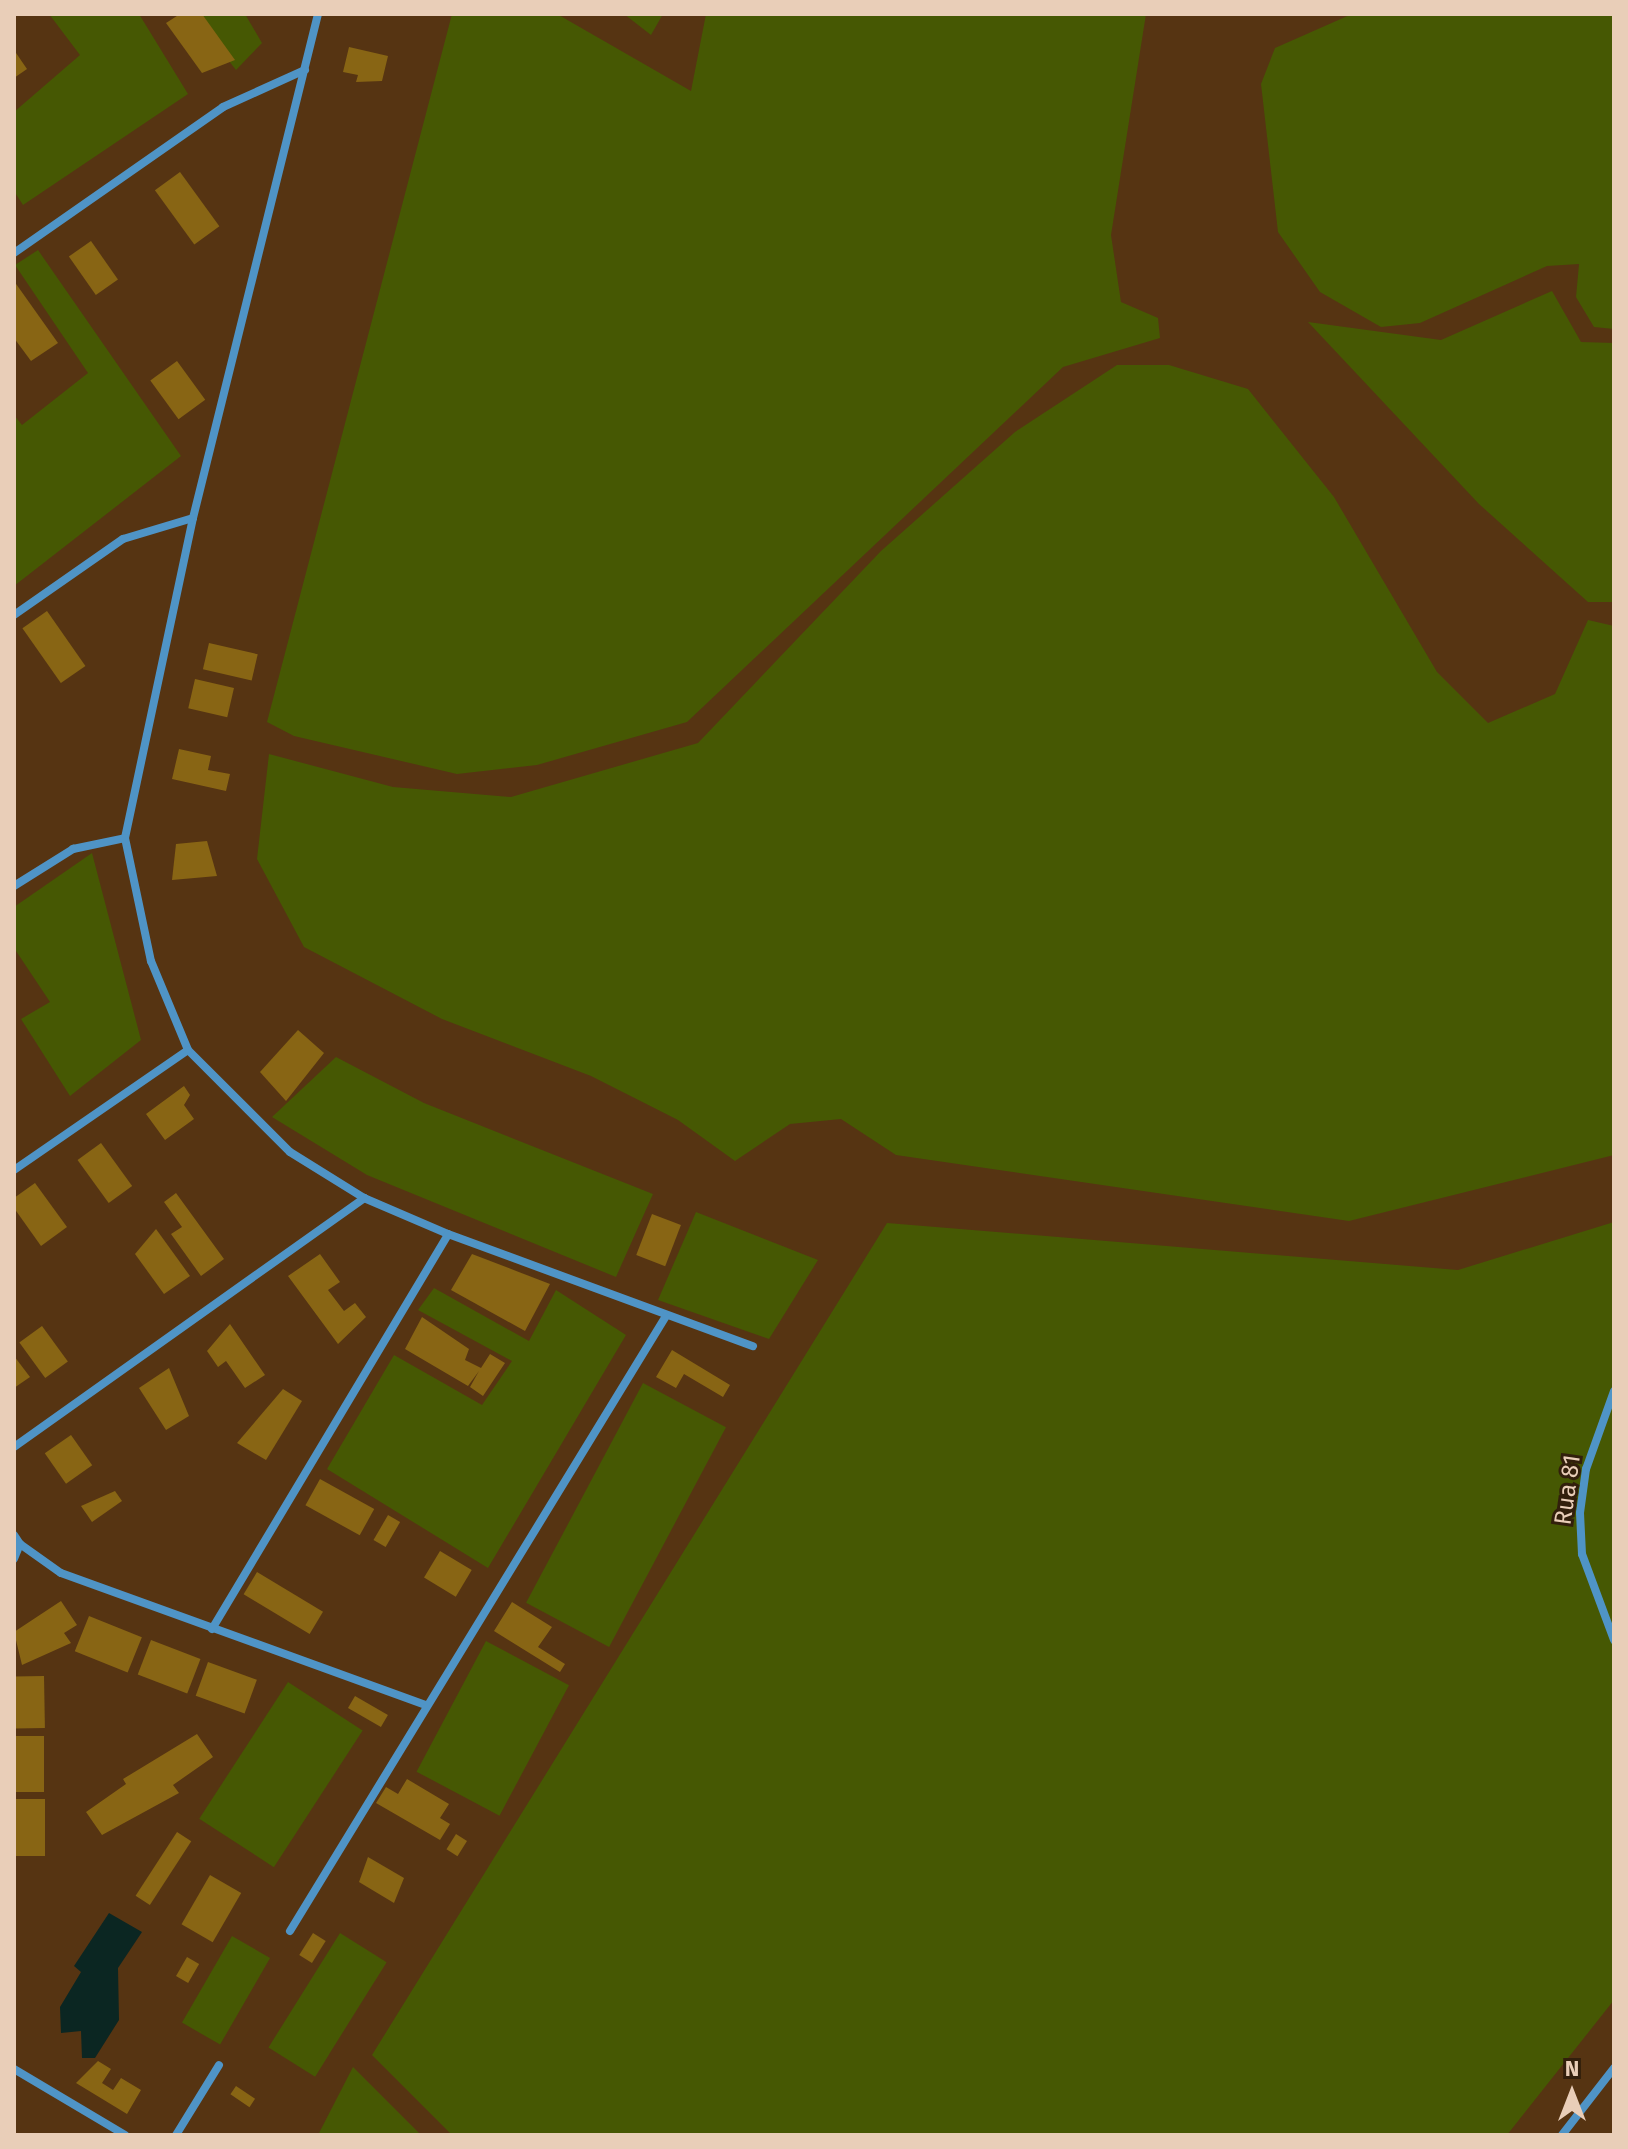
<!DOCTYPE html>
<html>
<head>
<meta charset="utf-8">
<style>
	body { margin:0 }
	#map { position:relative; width:1628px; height:2149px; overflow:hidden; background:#563412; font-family:"Fira Sans",sans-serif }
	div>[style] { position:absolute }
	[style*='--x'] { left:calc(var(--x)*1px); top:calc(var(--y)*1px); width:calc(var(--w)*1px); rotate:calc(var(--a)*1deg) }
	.green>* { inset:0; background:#465803; transform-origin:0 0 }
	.water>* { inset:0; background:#0b2622 }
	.building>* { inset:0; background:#886514; transform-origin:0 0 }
	.street>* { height:8px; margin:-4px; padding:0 4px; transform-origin:4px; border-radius:4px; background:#4f94c6 }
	span { translate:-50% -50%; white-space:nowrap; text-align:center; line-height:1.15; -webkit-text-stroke:6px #321f0c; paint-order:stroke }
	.street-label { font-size:24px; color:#e9ceb8 }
	.frame { position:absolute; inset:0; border:16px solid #e9ceb8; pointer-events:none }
	.north { position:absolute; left:1532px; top:2053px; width:80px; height:80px; -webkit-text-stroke:6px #321f0c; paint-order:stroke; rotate:0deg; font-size:22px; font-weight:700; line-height:32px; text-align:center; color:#e9ceb8 }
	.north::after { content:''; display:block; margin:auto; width:28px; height:36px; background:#e9ceb8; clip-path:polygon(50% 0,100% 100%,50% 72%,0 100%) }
</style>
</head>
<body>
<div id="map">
	<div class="green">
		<i style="clip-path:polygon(49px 14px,139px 14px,188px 94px,23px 205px,14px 191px,14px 112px,80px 55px)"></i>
		<i style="clip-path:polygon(192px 14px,245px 14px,262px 43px,236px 70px)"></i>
		<i style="clip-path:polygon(452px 14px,557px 14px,691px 91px,706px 14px,1146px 14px,1111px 235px,1121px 302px,1158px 318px,1160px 338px,1063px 367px,687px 722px,537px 765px,457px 774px,294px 736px,267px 722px)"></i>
		<i style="clip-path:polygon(624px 14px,663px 14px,651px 35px)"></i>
		<i style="clip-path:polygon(1352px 14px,1614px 14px,1614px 329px,1594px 327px,1576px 297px,1579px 264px,1547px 266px,1420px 323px,1381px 327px,1320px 292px,1278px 232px,1261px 84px,1275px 48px)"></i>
		<i style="clip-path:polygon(38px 250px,181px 456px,14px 586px,14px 415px,22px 425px,88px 373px,15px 265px)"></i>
		<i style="clip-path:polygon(1552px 291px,1581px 342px,1614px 343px,1614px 602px,1588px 602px,1479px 504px,1308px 322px,1441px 340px)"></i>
		<i style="clip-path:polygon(1117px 365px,1169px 365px,1248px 389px,1334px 497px,1437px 672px,1488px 723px,1555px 694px,1588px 620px,1614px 626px,1614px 1155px,1349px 1221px,896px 1155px,841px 1119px,790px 1124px,735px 1161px,678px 1120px,591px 1076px,442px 1019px,304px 947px,257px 859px,269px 754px,393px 787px,511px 797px,698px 743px,881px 551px,1015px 432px)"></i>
		<i style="clip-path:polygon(92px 853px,141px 1040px,70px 1096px,21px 1019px,50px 1002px,14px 948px,14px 907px)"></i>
		<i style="clip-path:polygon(336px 1057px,424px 1103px,653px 1194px,616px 1277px,367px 1175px,272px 1117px)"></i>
		<i style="clip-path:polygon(696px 1212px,818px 1260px,769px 1339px,658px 1300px)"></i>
		<i style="clip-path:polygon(1614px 1222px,1614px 2000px,1507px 2135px,452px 2135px,372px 2055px,887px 1223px,1458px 1270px)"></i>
		<i style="clip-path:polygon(434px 1288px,529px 1341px,556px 1290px,626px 1335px,488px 1568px,327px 1469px,394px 1355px,482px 1405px,512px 1361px,418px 1310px)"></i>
		<i style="left:643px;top:1383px;width:94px;height:249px;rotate:28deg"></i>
		<i style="left:486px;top:1641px;width:94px;height:148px;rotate:28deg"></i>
		<i style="left:288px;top:1682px;width:89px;height:163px;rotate:33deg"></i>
		<i style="left:340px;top:1933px;width:55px;height:135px;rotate:32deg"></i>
		<i style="left:232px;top:1936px;width:44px;height:100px;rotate:30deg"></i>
		<i style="clip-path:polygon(353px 2067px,421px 2135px,318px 2135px)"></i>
	</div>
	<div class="water">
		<i style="clip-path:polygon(109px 1913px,142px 1932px,118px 1968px,119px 2020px,95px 2058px,82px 2058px,81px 2031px,61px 2033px,60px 2007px,81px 1972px,74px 1966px)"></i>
	</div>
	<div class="building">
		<i style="clip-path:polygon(180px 14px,202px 14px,235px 60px,202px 73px,166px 23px)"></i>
		<i style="clip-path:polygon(349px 47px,388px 56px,382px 81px,356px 82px,358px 75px,343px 72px)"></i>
		<i style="clip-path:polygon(14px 50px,27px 69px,14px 78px)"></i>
		<i style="left:180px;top:172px;width:67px;height:31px;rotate:54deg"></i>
		<i style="left:91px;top:241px;width:47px;height:27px;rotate:55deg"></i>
		<i style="clip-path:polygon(14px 281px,58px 343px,31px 361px,14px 338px)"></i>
		<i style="left:177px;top:361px;width:48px;height:33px;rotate:54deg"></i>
		<i style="left:47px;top:611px;width:67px;height:30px;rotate:55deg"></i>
		<i style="left:209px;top:643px;width:50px;height:27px;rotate:13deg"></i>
		<i style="left:195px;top:679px;width:40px;height:30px;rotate:13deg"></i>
		<i style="clip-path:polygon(179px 749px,211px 756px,208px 770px,230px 774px,226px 791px,172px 779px)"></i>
		<i style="clip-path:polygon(207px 841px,217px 876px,172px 880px,176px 844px)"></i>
		<i style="clip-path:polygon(298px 1030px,324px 1053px,286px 1101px,260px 1072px)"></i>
		<i style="clip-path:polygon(184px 1086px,190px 1095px,184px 1105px,194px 1119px,165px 1140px,146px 1114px)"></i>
		<i style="left:101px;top:1143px;width:53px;height:29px;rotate:54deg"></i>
		<i style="clip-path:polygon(35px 1183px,67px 1227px,41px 1246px,14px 1208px,14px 1198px)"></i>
		<i style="clip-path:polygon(176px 1193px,224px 1259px,201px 1276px,171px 1234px,182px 1227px,164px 1202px)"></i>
		<i style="left:652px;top:1214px;width:31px;height:44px;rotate:21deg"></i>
		<i style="clip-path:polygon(156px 1229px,190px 1276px,164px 1294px,135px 1254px)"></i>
		<i style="clip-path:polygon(320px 1254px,340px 1282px,328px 1290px,344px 1311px,355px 1303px,366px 1317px,338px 1344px,288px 1276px)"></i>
		<i style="clip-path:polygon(472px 1254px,550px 1284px,525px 1331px,451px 1290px)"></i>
		<i style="clip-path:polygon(422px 1317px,469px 1349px,465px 1360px,481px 1368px,490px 1354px,505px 1363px,483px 1396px,470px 1387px,479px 1371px,468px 1386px,405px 1349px)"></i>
		<i style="clip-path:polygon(230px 1324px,265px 1375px,245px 1388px,226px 1361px,218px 1367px,207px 1351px)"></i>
		<i style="left:42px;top:1326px;width:44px;height:28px;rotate:54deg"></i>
		<i style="clip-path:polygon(672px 1350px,730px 1385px,723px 1397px,684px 1374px,676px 1388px,656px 1377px)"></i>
		<i style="clip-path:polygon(14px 1356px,30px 1377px,14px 1388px)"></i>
		<i style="clip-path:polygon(169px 1368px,189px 1416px,166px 1430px,139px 1388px)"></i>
		<i style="clip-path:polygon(283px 1389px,302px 1401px,266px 1460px,237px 1443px)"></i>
		<i style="left:71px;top:1435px;width:37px;height:32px;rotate:55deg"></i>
		<i style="left:320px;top:1479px;width:62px;height:30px;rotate:29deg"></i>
		<i style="clip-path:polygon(115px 1491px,122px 1501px,92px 1522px,81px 1506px)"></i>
		<i style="left:388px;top:1515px;width:14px;height:29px;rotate:30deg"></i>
		<i style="left:440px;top:1551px;width:37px;height:31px;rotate:31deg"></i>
		<i style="left:257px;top:1572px;width:77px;height:26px;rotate:31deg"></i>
		<i style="clip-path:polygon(61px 1601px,77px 1625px,64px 1633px,71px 1643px,22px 1665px,14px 1632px)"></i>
		<i style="clip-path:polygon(512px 1602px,552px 1627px,538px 1647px,565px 1664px,560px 1672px,494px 1631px)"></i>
		<i style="left:89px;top:1616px;width:57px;height:38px;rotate:22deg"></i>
		<i style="left:151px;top:1640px;width:53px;height:37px;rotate:21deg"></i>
		<i style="left:208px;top:1662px;width:52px;height:36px;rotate:20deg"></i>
		<i style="left:44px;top:1676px;width:52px;height:30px;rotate:89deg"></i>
		<i style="left:355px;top:1696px;width:38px;height:14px;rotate:30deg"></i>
		<i style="clip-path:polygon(197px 1734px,213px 1757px,173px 1785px,179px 1793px,102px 1835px,86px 1812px,126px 1784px,123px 1779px)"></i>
		<i style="left:14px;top:1736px;width:30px;height:56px"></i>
		<i style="clip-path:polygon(407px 1779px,449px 1804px,440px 1818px,450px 1824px,440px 1840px,376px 1803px,386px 1787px,398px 1794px)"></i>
		<i style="left:14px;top:1799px;width:31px;height:57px"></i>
		<i style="left:177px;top:1832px;width:17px;height:76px;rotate:33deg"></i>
		<i style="left:456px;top:1834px;width:13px;height:18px;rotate:32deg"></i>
		<i style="clip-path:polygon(368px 1857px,404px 1878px,394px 1903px,359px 1882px)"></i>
		<i style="left:210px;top:1875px;width:36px;height:57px;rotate:30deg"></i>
		<i style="left:313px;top:1933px;width:15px;height:26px;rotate:32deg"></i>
		<i style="left:187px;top:1957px;width:14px;height:22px;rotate:30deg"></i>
		<i style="clip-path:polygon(98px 2061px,111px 2069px,102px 2083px,113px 2090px,121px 2078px,141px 2090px,127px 2114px,76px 2083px)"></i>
		<i style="left:236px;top:2086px;width:23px;height:10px;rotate:34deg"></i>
	</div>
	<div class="street">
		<i style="--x:318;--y:14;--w:519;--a:103.93"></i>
		<i style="--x:193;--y:518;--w:327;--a:102"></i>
		<i style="--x:125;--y:838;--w:126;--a:78.1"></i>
		<i style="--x:151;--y:961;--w:96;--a:67.4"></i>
		<i style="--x:188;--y:1050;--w:144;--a:45"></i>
		<i style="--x:290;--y:1152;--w:87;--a:31.9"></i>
		<i style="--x:364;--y:1198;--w:91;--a:23.2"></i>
		<i style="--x:448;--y:1234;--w:325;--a:20.2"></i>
		<i style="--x:14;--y:253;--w:255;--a:-34.9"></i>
		<i style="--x:223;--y:107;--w:90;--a:-24.3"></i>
		<i style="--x:14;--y:615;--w:133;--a:-34.9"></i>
		<i style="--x:123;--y:539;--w:73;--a:-16.7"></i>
		<i style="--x:14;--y:886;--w:70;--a:-32.1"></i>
		<i style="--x:73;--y:849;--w:53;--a:-11.9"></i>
		<i style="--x:14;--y:1170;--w:211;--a:-34.6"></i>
		<i style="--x:1614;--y:1391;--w:83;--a:109.7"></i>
		<i style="--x:1586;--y:1469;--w:44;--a:97.8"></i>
		<i style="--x:1580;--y:1513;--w:41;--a:87.2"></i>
		<i style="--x:1582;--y:1554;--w:92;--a:69.6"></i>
		<i style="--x:14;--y:1447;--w:430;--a:-35.4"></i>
		<i style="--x:14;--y:1535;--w:11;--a:56"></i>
		<i style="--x:20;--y:1544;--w:16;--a:112"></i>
		<i style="--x:20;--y:1544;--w:50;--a:35.3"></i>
		<i style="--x:61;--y:1573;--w:387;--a:19.9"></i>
		<i style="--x:212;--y:1629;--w:460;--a:-59.1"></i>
		<i style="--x:290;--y:1931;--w:721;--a:-58.56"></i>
		<i style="--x:14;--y:2069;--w:129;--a:30.7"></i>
		<i style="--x:176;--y:2135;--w:82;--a:-58.4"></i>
		<i style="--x:1562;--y:2135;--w:85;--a:-52.2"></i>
	</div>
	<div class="street-label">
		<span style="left:1568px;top:1490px;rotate:-82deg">Rua 81</span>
	</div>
	<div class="frame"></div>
	<div class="north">N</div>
</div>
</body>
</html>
